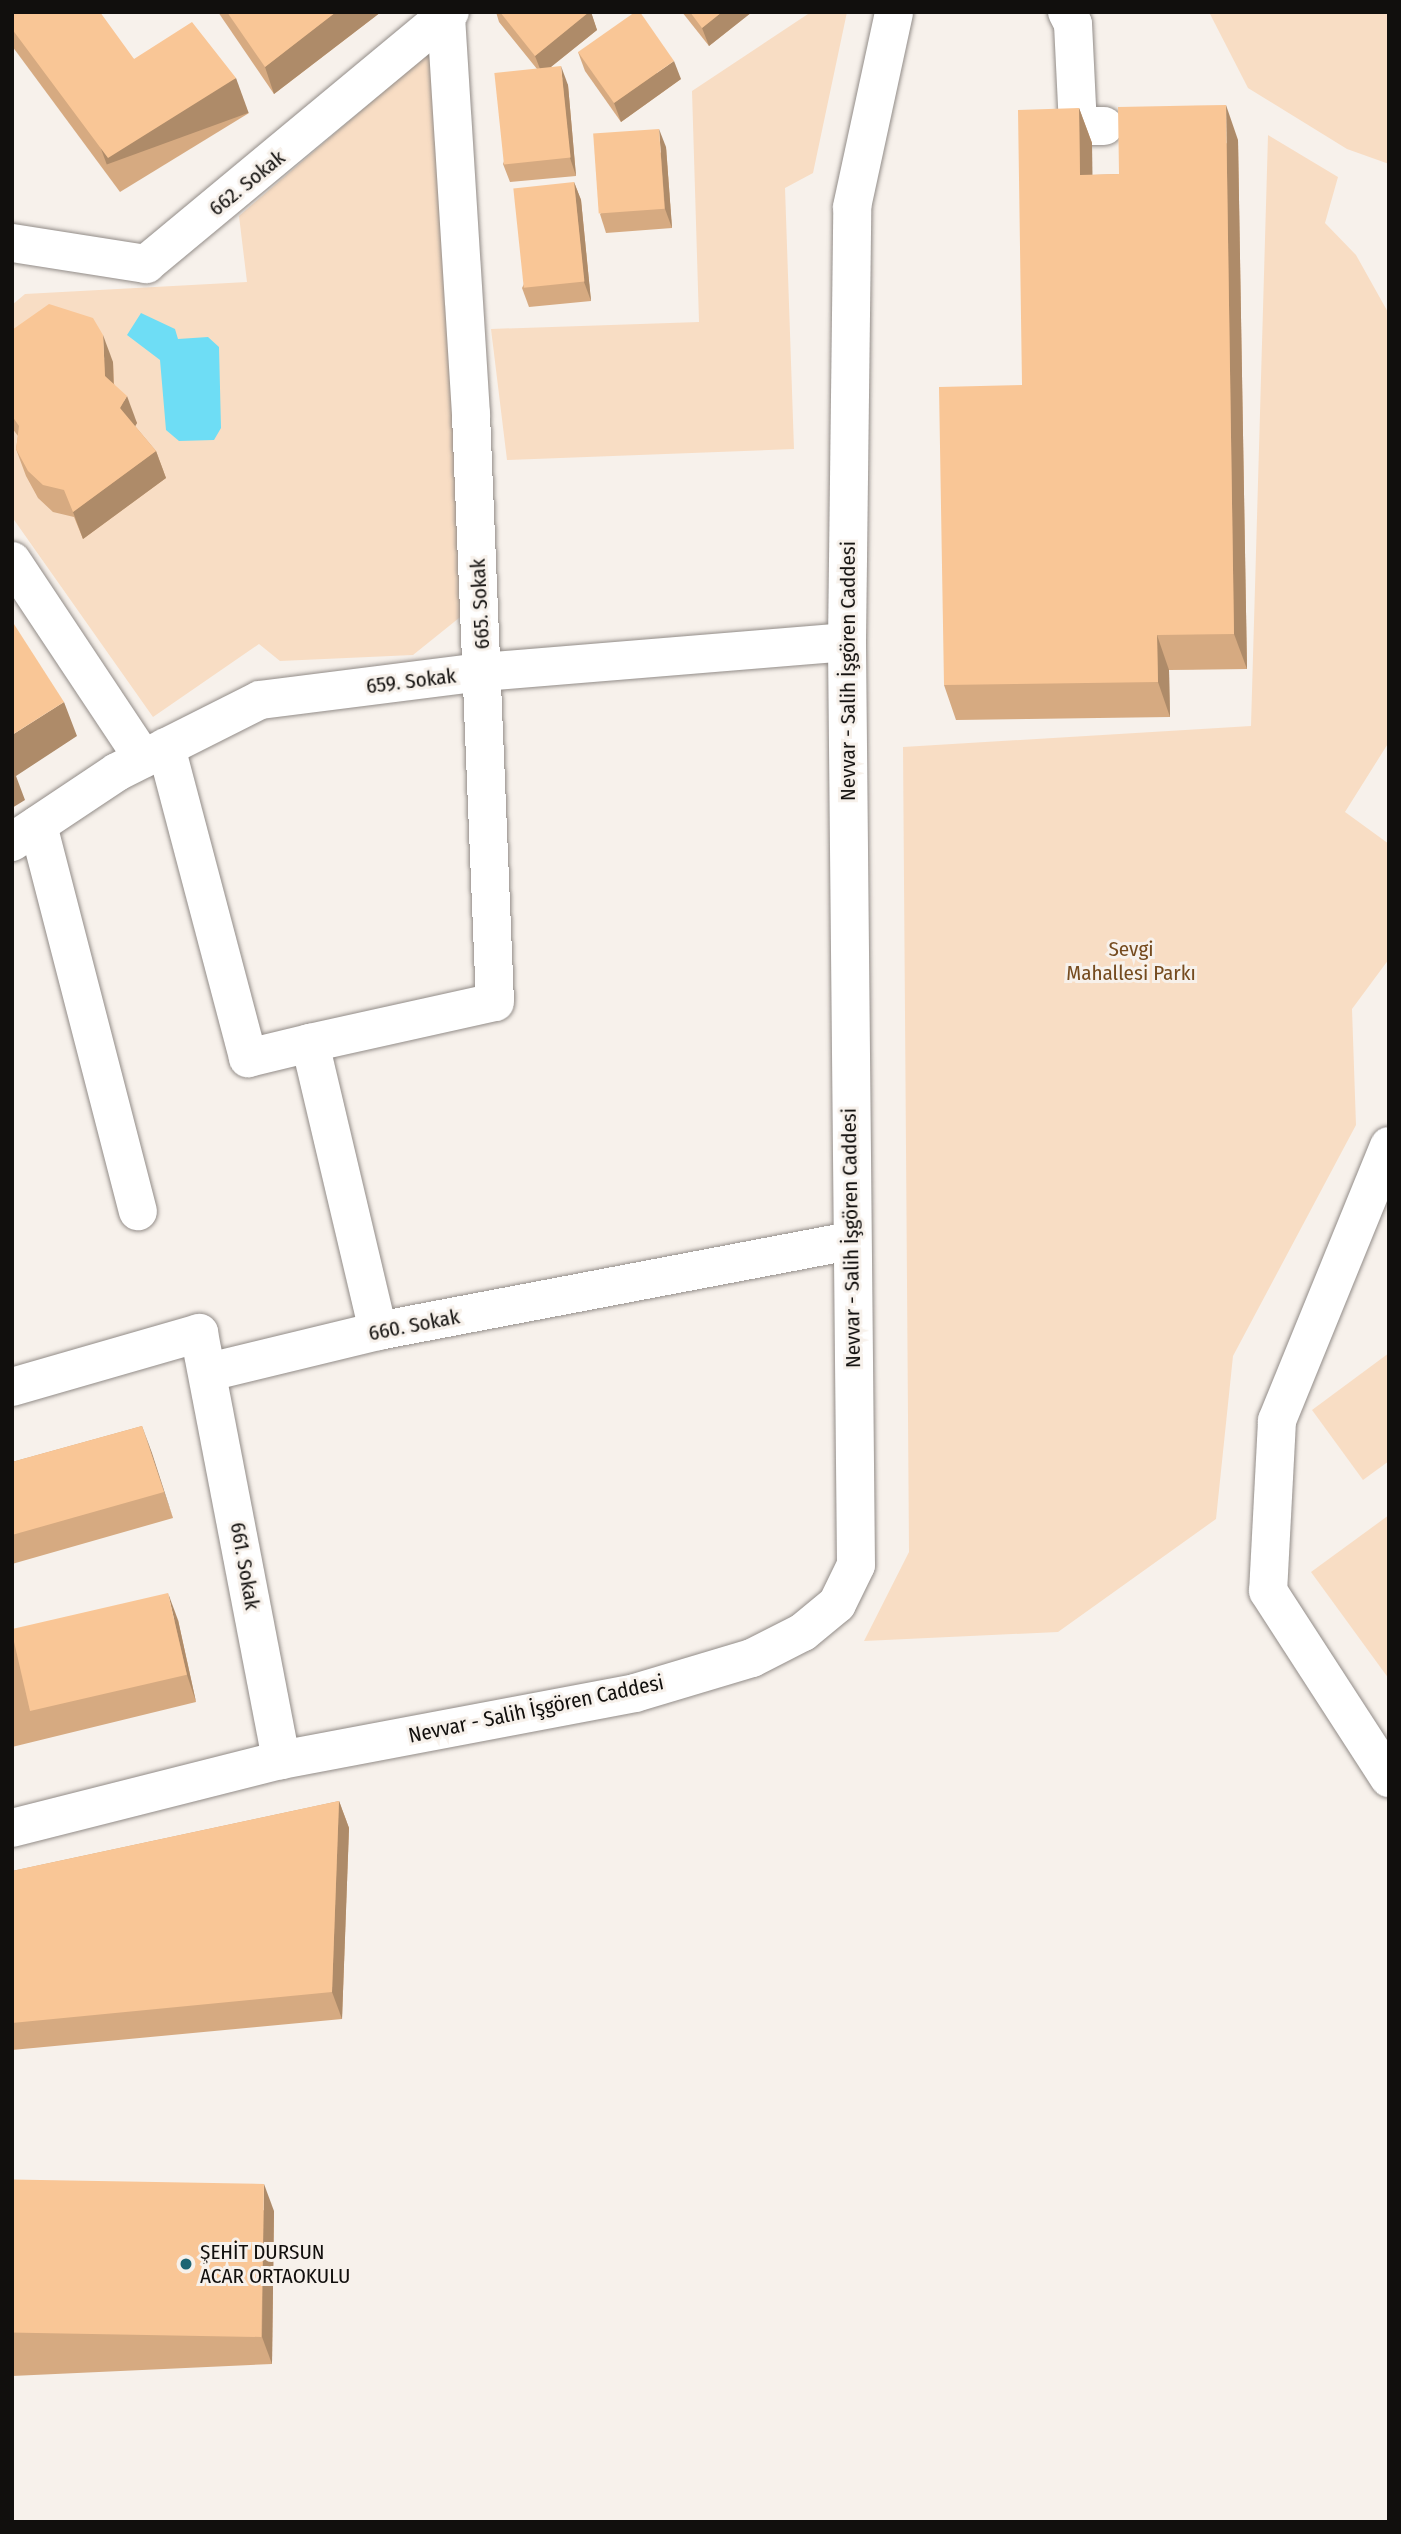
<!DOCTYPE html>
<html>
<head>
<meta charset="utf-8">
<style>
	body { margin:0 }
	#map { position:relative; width:1401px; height:2534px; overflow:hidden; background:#f7f1eb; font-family:"Fira Sans Condensed",sans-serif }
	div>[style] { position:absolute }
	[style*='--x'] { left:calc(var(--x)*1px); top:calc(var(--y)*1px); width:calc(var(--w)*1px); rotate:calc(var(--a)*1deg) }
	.green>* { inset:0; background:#f8ddc4 }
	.water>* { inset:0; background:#6eddf5 }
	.roads { filter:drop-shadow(0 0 2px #928c88) drop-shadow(0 0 2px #928c88) }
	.minor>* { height:38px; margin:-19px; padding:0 19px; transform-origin:19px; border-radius:19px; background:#fff }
	.wall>* { inset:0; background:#d6aa81 }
	.shaded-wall>* { inset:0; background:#ae8b69; transform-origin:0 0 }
	.building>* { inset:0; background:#f9c696; transform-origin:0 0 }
	.dots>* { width:19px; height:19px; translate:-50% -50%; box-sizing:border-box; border:4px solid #f7f1eb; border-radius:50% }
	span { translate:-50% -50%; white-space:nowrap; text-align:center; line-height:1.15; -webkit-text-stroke:6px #f7f1eb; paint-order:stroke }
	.street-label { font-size:21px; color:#110f0d }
	.park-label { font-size:21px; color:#754b1f }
	.poi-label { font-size:21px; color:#110f0d }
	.left { translate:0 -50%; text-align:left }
	.frame { position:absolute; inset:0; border:14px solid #110f0d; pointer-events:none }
</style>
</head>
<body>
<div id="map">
	<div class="green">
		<i style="clip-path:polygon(811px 12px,847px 12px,813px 173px,785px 188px,794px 449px,507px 460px,491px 329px,699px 322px,692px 91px)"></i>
		<i style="clip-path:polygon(1209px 12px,1389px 12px,1389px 164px,1347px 149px,1248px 88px)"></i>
		<i style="clip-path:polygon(434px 48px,469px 610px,413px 655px,280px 661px,259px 644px,153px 717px,12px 517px,12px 305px,25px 294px,247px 282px,239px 216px)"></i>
		<i style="clip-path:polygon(1268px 135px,1338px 177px,1325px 223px,1356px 255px,1389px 314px,1389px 742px,1345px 812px,1389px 844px,1389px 959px,1352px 1009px,1356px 1125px,1233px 1356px,1216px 1519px,1058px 1632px,864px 1641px,909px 1552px,903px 747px,1251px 726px)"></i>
		<i style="clip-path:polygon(1389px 1353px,1389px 1461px,1363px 1480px,1312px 1410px)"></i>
		<i style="clip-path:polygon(1389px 1515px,1389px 1679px,1311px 1572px)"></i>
	</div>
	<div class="water">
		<i style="clip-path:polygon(141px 313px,175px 329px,178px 339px,208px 337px,219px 347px,221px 428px,214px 440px,179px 441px,166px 430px,160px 360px,127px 335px)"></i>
	</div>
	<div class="roads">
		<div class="minor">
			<i style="--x:1067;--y:12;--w:13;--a:63"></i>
			<i style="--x:1073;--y:24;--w:102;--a:87.2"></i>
			<i style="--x:1078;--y:126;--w:26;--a:0"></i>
			<i style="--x:12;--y:243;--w:136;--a:8.9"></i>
			<i style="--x:146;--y:264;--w:395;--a:-39.7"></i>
			<i style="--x:12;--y:561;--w:237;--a:56.4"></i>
			<i style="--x:166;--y:747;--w:322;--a:75.2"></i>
			<i style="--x:248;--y:1058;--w:64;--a:-13.6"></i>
			<i style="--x:310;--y:1043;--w:296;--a:76.7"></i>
			<i style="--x:38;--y:825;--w:399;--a:75.5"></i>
			<i style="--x:12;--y:842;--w:126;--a:-33.7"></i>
			<i style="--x:117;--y:772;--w:160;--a:-26.7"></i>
			<i style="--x:260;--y:700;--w:225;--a:-7.2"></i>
			<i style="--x:483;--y:672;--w:365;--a:-4.7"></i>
			<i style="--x:310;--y:1043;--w:189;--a:-12.5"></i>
			<i style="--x:495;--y:1002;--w:588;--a:-92.34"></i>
			<i style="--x:471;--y:414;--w:399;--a:-93.6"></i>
			<i style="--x:1389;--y:1146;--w:297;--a:112.2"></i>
			<i style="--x:1277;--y:1421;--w:170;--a:93"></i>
			<i style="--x:1268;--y:1591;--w:223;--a:57.1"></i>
			<i style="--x:209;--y:1372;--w:174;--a:-13.6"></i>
			<i style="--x:378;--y:1331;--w:481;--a:-10.8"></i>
			<i style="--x:12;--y:1387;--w:195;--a:-16.1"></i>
			<i style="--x:199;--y:1333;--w:435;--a:79.1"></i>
			<i style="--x:12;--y:1828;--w:277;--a:-14.2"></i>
			<i style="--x:281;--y:1760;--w:360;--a:-10.7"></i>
			<i style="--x:635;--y:1693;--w:122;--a:-16.7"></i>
			<i style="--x:752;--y:1658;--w:57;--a:-27"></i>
			<i style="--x:803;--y:1632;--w:44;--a:-39.5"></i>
			<i style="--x:837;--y:1604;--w:43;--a:-64"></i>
			<i style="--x:856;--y:1565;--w:923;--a:-90.56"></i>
			<i style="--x:847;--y:642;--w:435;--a:-89.3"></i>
			<i style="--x:852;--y:207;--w:199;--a:-77.8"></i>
		</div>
	</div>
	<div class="wall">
		<i style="clip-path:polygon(12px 12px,134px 59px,249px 113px,120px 192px,12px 46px)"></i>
		<i style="clip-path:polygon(218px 12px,381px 12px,274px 94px)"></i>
		<i style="clip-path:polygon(496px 12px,591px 12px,597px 30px,551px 67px,568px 85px,576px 176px,510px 182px,503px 164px,537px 69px,499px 22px)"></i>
		<i style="clip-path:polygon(682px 12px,752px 12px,709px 46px)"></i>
		<i style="clip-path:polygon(578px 52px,681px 79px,621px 122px,585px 71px)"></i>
		<i style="clip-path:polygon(1079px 108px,1092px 143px,1092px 175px,1119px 174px,1238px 140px,1247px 669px,1169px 670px,1170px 717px,956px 720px,944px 685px,1022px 385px)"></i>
		<i style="clip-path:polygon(666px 147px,672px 228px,606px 233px,600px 214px)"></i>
		<i style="clip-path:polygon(574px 182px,581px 200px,591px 301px,529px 307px,522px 288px)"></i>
		<i style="clip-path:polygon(12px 330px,113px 362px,114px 384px,137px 423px,135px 426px,156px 451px,166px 478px,83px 539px,74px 517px,53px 512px,38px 498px,26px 476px,16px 449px,18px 436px,12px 428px)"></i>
		<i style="clip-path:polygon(142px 1426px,173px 1518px,12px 1564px,12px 1462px)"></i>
		<i style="clip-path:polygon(178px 1620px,196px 1702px,12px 1747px,12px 1631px)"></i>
		<i style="clip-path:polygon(339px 1801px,349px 1828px,342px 2019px,12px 2050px,12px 1871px)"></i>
		<i style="clip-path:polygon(12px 2192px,274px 2211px,272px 2364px,12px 2376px)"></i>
	</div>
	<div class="shaded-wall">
		<i style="clip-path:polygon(336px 12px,381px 12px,274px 94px,265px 67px)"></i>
		<i style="clip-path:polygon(589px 12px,591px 12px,597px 30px,542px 74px,535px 56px)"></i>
		<i style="clip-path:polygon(722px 12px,752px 12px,709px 46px,702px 28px)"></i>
		<i style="clip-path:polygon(674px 61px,681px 79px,621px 122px,614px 103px)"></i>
		<i style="clip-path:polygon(561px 66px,568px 85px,576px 176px,570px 158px)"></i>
		<i style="left:236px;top:78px;width:37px;height:151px;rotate:70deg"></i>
		<i style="clip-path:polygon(1226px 105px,1238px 140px,1247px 669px,1234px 634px)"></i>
		<i style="clip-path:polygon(1079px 108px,1092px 143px,1093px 210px,1080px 175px)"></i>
		<i style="clip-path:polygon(659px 129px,666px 147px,672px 228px,665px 209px)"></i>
		<i style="clip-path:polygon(574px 182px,581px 200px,591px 301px,584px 282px)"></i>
		<i style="clip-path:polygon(103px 335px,113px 362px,114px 403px,105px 376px)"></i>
		<i style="clip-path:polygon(127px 396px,137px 423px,130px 435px,120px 408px)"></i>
		<i style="clip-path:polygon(156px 451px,166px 478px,83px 539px,73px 512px)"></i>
		<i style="clip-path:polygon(1157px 635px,1169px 670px,1170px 717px,1158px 682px)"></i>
		<i style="clip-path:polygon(64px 702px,77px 736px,16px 776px,25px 800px,12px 808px,12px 735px)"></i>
		<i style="clip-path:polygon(142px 1426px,152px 1453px,173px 1518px,164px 1492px)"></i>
		<i style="clip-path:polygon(168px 1593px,178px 1620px,196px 1702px,187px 1675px)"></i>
		<i style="clip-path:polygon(339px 1801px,349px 1828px,342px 2019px,332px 1992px)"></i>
		<i style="clip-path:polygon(264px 2184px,274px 2211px,272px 2364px,262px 2337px)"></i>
	</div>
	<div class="building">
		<i style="clip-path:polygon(12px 12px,100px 12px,134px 59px,192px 22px,236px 78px,108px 158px,12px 29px)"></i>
		<i style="clip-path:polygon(227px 12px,336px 12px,265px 67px)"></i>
		<i style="clip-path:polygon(500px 12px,589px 12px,535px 56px)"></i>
		<i style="clip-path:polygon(635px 12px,640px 12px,674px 61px,614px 103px,578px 52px)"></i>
		<i style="clip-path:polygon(690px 12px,722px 12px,702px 28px)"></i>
		<i style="left:561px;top:66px;width:92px;height:67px;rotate:84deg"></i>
		<i style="clip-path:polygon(1226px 105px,1234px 634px,1157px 635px,1158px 682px,944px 685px,939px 387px,1022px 385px,1018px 110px,1079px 108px,1080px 175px,1119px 174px,1118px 107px)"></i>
		<i style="left:659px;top:129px;width:80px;height:66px;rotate:86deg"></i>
		<i style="left:574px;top:182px;width:100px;height:61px;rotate:84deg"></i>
		<i style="clip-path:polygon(49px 304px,93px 318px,103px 335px,105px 376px,127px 396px,120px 408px,156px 451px,73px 512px,64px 490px,43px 485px,28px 471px,16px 449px,19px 426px,12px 416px,12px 330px)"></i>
		<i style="clip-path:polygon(12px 621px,64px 702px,12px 735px)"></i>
		<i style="clip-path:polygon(142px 1426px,164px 1492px,12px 1535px,12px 1462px)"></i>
		<i style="left:168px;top:1593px;width:84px;height:161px;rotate:77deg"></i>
		<i style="clip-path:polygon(339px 1801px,332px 1992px,12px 2023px,12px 1871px)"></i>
		<i style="left:264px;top:2184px;width:153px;height:252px;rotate:91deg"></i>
	</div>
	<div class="dots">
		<i style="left:186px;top:2264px;background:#1d6573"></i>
	</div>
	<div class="street-label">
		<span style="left:247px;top:183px;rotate:-39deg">662. Sokak</span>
		<span style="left:480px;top:604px;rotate:-93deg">665. Sokak</span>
		<span style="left:848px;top:671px;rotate:-90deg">Nevvar - Salih İşgören Caddesi</span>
		<span style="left:411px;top:681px;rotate:-7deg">659. Sokak</span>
		<span style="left:851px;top:1238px;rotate:-91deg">Nevvar - Salih İşgören Caddesi</span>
		<span style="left:414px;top:1325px;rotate:-11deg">660. Sokak</span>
		<span style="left:245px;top:1566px;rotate:80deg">661. Sokak</span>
		<span style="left:536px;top:1709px;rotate:-12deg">Nevvar - Salih İşgören Caddesi</span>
	</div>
	<div class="park-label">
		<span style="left:1131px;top:961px">Sevgi<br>Mahallesi Parkı</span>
	</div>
	<div class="poi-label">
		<span class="left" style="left:200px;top:2264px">ŞEHİT DURSUN<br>ACAR ORTAOKULU</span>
	</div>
	<div class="frame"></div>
</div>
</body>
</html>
